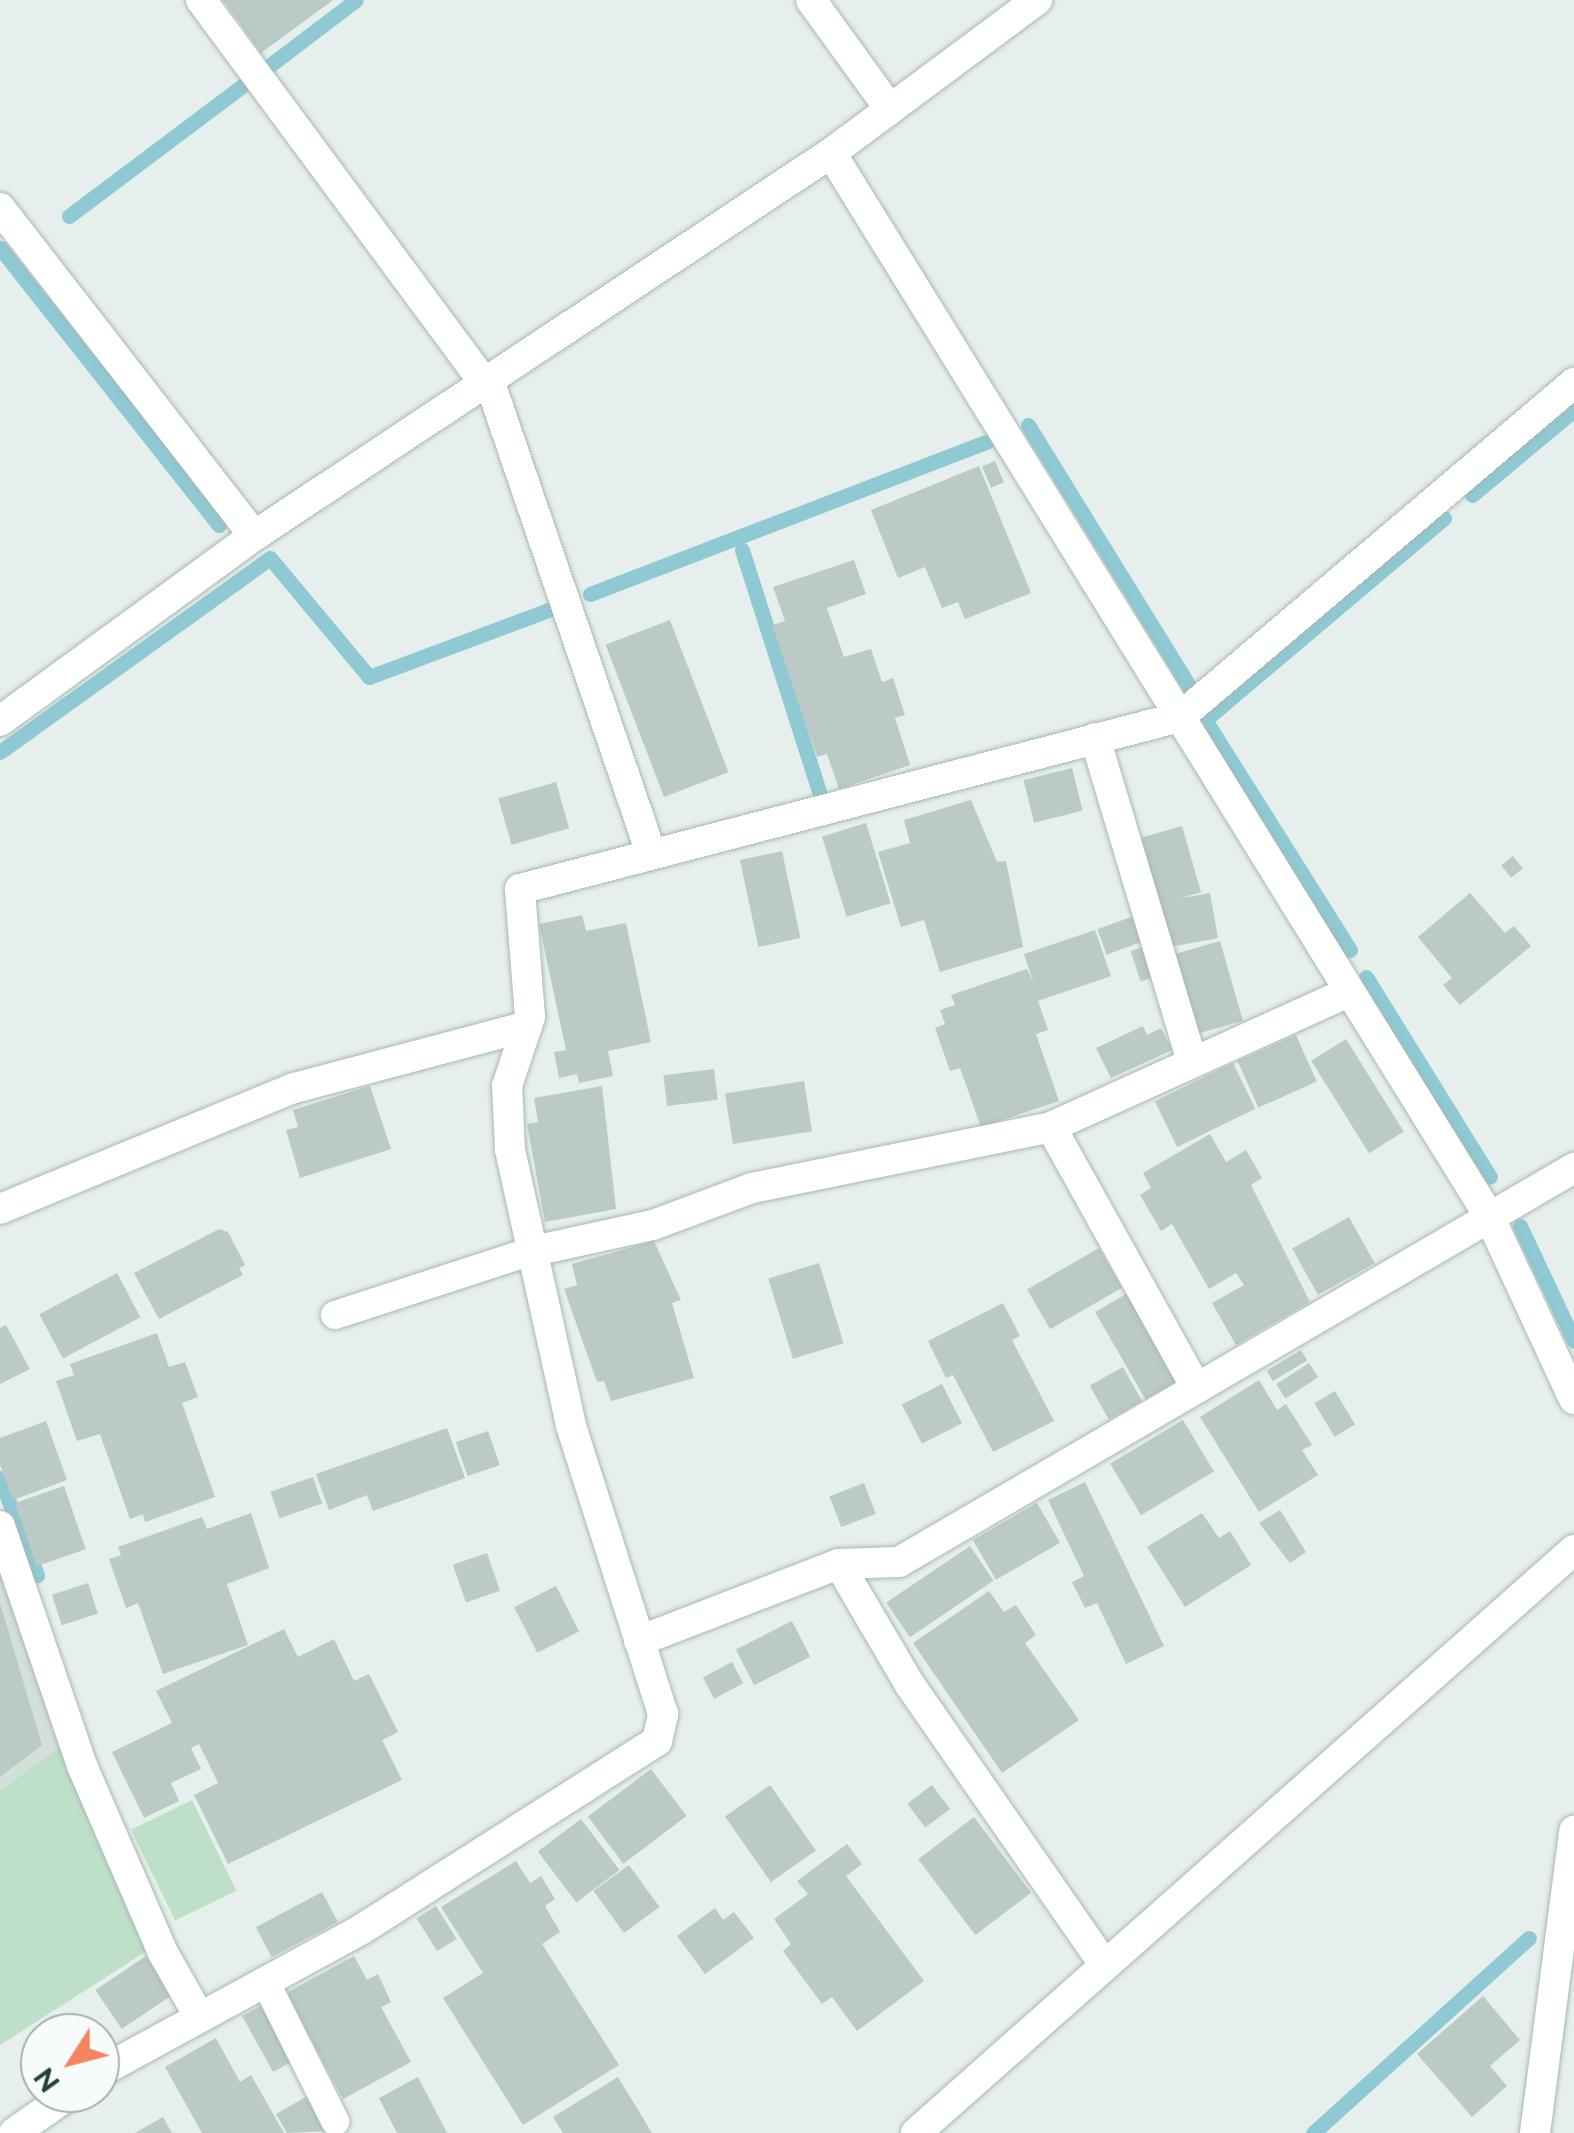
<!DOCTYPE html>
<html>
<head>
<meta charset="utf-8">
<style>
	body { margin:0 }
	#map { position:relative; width:1574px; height:2133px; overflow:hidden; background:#e6efeb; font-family:Raleway,sans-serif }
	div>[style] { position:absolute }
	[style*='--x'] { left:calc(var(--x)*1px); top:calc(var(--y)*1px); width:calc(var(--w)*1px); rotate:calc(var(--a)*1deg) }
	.built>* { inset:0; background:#d4dfda }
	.green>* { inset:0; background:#bfe0c8; transform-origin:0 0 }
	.stream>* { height:15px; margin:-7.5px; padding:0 7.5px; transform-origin:7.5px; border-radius:7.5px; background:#8ec9d4 }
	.building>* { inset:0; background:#bbcac4; transform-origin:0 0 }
	.roads { filter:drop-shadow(0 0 2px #a8b8b2) drop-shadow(0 0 2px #a8b8b2) }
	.service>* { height:28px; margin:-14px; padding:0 14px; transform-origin:14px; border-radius:14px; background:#fff }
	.minor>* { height:30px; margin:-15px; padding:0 15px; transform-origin:15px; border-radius:15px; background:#fff }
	span { translate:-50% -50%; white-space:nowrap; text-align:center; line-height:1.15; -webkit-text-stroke:10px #f7fbf9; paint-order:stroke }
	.north { position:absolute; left:20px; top:2013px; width:100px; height:100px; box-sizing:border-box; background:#f7fbf9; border:2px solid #a3b1ad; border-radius:50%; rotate:234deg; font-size:28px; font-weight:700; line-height:40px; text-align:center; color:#24423a }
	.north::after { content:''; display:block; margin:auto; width:35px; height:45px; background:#f4845f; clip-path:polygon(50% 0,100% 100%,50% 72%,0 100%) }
</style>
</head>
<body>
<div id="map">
	<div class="built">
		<i style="clip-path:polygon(0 1564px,59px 1748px,0 1790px)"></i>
	</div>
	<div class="green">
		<i style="clip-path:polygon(59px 1748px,150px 1949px,0 2045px,0 1790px)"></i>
		<i style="left:192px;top:1800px;width:101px;height:68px;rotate:64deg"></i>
	</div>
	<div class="stream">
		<i style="--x:269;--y:66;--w:109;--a:-37.2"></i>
		<i style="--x:69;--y:216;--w:216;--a:-36.9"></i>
		<i style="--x:0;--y:248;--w:353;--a:51.7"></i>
		<i style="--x:1028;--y:425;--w:307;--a:58.3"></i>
		<i style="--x:1472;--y:495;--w:133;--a:-39.8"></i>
		<i style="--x:742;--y:550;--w:259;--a:72.3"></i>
		<i style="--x:590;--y:594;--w:426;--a:-21"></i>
		<i style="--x:0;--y:752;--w:332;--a:-35.7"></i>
		<i style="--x:270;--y:558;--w:155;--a:50.2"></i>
		<i style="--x:369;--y:677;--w:200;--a:-20.5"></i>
		<i style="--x:1350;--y:950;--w:272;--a:-122.2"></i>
		<i style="--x:1205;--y:720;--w:313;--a:-40.2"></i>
		<i style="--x:1366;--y:977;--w:235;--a:58.2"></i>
		<i style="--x:1520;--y:1226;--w:127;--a:64.8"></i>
		<i style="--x:0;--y:1478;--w:104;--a:69.1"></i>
		<i style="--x:1313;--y:2133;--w:291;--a:-42.1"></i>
	</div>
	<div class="building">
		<i style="clip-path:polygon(223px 0,333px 0,261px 53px)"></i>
		<i style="left:995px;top:461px;width:23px;height:14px;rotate:67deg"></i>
		<i style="clip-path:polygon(979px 466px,1031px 593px,965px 619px,958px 602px,942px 608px,925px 567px,898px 578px,871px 510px)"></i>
		<i style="clip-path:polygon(854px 560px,866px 594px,827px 608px,844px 657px,871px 649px,882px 682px,893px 678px,905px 715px,895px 718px,910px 765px,839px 789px,827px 754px,817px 757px,772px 625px,785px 621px,773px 587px)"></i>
		<i style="left:670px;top:620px;width:163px;height:69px;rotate:69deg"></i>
		<i style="left:1072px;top:768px;width:44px;height:50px;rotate:76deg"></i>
		<i style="left:556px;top:782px;width:48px;height:60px;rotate:74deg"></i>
		<i style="clip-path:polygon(971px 800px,997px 862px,1006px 861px,1023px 947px,940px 972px,924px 920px,901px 927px,878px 852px,910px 843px,904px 820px)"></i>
		<i style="left:866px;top:823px;width:84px;height:46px;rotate:73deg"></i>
		<i style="left:1182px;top:826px;width:69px;height:48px;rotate:74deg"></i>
		<i style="left:782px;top:851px;width:89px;height:43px;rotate:78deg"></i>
		<i style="left:1513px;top:856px;width:16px;height:15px;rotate:52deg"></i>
		<i style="left:1210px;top:893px;width:46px;height:50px;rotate:80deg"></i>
		<i style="clip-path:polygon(1470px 893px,1505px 933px,1514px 926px,1531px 946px,1460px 1005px,1443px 985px,1452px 978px,1418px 937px)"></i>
		<i style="clip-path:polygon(582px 915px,586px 931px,626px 923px,651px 1042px,608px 1051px,613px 1076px,579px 1083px,577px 1074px,559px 1078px,554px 1052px,566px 1050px,539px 924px)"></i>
		<i style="left:1134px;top:916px;width:27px;height:39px;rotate:70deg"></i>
		<i style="clip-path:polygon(1095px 930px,1111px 976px,1038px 1001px,1048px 1030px,1036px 1034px,1059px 1101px,981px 1127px,960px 1068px,950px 1071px,935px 1028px,945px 1024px,940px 1010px,955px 1005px,951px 995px,1027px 969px,1033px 981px,1024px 954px)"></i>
		<i style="left:1220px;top:941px;width:83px;height:46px;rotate:74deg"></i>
		<i style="left:1146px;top:946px;width:32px;height:16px;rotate:72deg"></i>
		<i style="clip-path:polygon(1143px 1026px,1147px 1035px,1161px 1028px,1172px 1050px,1111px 1078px,1096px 1048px)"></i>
		<i style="left:1296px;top:1035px;width:51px;height:64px;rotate:66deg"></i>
		<i style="left:1346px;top:1039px;width:109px;height:41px;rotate:58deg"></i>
		<i style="left:1233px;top:1063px;width:51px;height:87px;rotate:64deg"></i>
		<i style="left:714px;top:1069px;width:31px;height:51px;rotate:83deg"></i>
		<i style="left:804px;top:1081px;width:51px;height:80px;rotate:81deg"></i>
		<i style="clip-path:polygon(370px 1086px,391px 1149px,300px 1178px,286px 1130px,298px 1127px,293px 1110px)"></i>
		<i style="clip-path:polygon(602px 1086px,616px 1209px,545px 1222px,527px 1124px,538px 1122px,534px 1098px)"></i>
		<i style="clip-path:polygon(1210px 1134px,1226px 1162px,1246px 1150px,1262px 1178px,1251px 1185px,1310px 1302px,1236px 1345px,1212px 1303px,1244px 1285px,1236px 1273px,1209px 1289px,1172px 1224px,1161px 1231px,1140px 1195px,1151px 1188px,1143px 1173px)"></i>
		<i style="left:1349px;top:1217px;width:53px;height:65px;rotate:61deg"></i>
		<i style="clip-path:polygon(219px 1229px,228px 1232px,245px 1265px,239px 1268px,243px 1275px,159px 1319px,134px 1273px)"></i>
		<i style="clip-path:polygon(654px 1241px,681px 1300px,672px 1303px,694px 1378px,611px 1401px,604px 1381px,597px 1382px,564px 1289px,577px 1285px,572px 1264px)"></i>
		<i style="left:1099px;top:1248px;width:46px;height:83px;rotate:60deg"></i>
		<i style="left:819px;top:1263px;width:84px;height:53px;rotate:73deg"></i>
		<i style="left:117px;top:1273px;width:50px;height:88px;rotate:62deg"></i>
		<i style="left:1128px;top:1293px;width:101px;height:38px;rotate:60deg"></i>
		<i style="clip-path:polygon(1003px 1303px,1020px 1336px,1012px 1340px,1054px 1421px,993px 1452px,953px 1375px,946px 1378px,928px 1341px)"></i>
		<i style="clip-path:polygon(6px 1325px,30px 1369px,0 1384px,0 1328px)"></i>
		<i style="clip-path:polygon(157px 1333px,169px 1367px,185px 1362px,198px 1397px,182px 1403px,215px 1497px,145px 1522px,143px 1514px,130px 1519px,100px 1434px,77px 1441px,56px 1381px,74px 1375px,70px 1364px)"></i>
		<i style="left:1301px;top:1350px;width:12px;height:40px;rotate:59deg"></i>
		<i style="left:1309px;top:1363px;width:17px;height:39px;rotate:57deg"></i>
		<i style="left:1123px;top:1367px;width:39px;height:38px;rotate:61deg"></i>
		<i style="clip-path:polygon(1259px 1380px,1277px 1410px,1286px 1404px,1312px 1445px,1302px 1450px,1318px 1475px,1259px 1512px,1200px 1417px)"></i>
		<i style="left:942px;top:1384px;width:44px;height:45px;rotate:63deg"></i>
		<i style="left:1335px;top:1391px;width:39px;height:24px;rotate:59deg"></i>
		<i style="left:1183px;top:1420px;width:60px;height:85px;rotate:59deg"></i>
		<i style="clip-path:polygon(46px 1421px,67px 1480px,13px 1500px,0 1465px,0 1438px)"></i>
		<i style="clip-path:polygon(447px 1428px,465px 1478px,373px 1511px,367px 1495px,329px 1510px,316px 1474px)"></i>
		<i style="left:488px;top:1431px;width:36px;height:34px;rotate:71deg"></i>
		<i style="left:313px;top:1477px;width:28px;height:45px;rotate:71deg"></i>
		<i style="clip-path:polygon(1085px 1482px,1164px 1646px,1126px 1664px,1097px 1603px,1085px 1608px,1072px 1582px,1084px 1576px,1048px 1500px)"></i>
		<i style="left:864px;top:1483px;width:33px;height:37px;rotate:69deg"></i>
		<i style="left:64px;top:1486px;width:67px;height:52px;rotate:71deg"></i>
		<i style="left:1037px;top:1503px;width:46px;height:74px;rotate:60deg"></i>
		<i style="clip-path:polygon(1280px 1510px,1306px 1552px,1290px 1563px,1259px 1523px)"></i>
		<i style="clip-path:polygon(251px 1513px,269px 1568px,227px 1584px,248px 1645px,163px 1674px,138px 1603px,126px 1608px,109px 1559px,121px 1555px,118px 1547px,202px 1517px,207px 1529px)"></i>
		<i style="clip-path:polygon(1202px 1513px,1219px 1538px,1230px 1531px,1251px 1565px,1185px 1607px,1147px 1547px)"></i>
		<i style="left:970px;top:1546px;width:42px;height:101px;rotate:56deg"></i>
		<i style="left:487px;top:1553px;width:40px;height:36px;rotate:71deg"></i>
		<i style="left:88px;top:1583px;width:32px;height:38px;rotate:72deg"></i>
		<i style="left:556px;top:1586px;width:51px;height:47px;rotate:63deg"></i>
		<i style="clip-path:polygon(989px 1591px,1004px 1612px,1016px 1605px,1036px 1635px,1025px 1643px,1079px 1720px,1002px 1773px,913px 1643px)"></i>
		<i style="clip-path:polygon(0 1603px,42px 1745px,0 1777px)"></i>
		<i style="left:792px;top:1621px;width:40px;height:63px;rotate:63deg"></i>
		<i style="clip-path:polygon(284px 1629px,298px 1657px,334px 1639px,354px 1681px,369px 1674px,398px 1732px,382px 1740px,402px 1780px,228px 1864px,194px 1795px,218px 1783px,199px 1744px,191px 1748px,201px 1769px,171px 1783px,179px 1801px,144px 1818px,112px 1752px,172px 1723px,156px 1691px)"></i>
		<i style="left:732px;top:1662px;width:24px;height:33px;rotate:62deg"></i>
		<i style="left:651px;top:1769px;width:59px;height:79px;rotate:53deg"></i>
		<i style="left:770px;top:1785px;width:80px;height:55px;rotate:55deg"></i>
		<i style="left:932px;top:1785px;width:30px;height:31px;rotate:53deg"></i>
		<i style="left:974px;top:1817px;width:95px;height:70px;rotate:53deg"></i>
		<i style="left:581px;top:1819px;width:64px;height:54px;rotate:53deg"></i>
		<i style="clip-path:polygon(847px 1844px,862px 1864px,846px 1876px,924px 1981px,857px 2031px,832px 1997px,822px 2004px,783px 1951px,791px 1944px,774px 1919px,808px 1894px,797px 1881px)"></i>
		<i style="clip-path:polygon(516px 1861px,530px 1883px,541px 1876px,555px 1899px,545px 1906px,560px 1932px,542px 1944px,619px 2065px,523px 2125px,443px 1998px,483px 1973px,441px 1907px)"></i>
		<i style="left:629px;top:1865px;width:52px;height:44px;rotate:54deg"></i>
		<i style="left:322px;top:1892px;width:34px;height:75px;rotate:62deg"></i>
		<i style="left:436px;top:1906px;width:39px;height:23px;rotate:58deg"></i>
		<i style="clip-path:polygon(715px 1908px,723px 1920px,734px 1912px,754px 1938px,705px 1974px,677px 1936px)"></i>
		<i style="left:146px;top:1956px;width:47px;height:61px;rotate:56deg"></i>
		<i style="clip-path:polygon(354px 1956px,367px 1980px,378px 1974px,391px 2002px,381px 2007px,411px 2062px,343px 2099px,286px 1993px)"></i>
		<i style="clip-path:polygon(1483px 1996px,1520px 2040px,1490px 2066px,1507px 2086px,1472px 2117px,1417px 2054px)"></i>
		<i style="left:264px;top:2004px;width:64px;height:25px;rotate:61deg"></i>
		<i style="clip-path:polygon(216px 2038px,240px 2082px,251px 2075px,284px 2133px,202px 2133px,165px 2067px)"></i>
		<i style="clip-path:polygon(418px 2077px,447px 2133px,397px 2133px,379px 2098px)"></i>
		<i style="clip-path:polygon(618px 2077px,652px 2133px,563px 2133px,553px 2117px)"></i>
		<i style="clip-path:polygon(311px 2094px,331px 2131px,287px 2133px,276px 2114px)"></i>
		<i style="clip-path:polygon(163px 2117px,172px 2133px,135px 2133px)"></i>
	</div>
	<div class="roads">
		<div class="service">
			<i style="--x:335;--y:1315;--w:204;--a:-18"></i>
			<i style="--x:265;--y:1981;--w:157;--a:63.4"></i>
		</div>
		<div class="minor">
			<i style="--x:201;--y:0;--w:476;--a:53.5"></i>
			<i style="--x:811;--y:0;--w:135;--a:54.1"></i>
			<i style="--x:831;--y:153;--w:1250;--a:58.24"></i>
			<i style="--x:1489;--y:1216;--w:202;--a:65.1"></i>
			<i style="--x:0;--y:208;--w:415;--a:52.2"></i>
			<i style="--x:489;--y:380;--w:499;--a:71.1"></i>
			<i style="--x:0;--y:721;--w:314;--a:-36.1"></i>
			<i style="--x:254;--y:536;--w:693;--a:-33.58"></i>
			<i style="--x:831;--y:153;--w:257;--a:-36.6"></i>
			<i style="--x:1095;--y:738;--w:338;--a:73.3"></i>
			<i style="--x:1051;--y:1127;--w:299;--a:60.9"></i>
			<i style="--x:0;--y:1209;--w:315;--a:-22.4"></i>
			<i style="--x:291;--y:1089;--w:244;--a:-14.9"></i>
			<i style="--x:529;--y:1252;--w:127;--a:-12.3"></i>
			<i style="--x:653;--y:1225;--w:106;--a:-20.5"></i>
			<i style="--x:752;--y:1188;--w:305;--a:-11.5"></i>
			<i style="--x:1051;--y:1127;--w:326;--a:-24.4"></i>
			<i style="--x:0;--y:1526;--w:256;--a:71.1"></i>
			<i style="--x:83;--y:1768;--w:202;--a:66.6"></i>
			<i style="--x:163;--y:1953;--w:73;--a:60.3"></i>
			<i style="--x:839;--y:1564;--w:140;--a:59.6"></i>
			<i style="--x:910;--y:1685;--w:340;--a:55.2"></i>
			<i style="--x:639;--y:1641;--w:214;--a:-21.1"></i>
			<i style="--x:839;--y:1564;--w:60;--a:-1.9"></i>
			<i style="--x:899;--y:1562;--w:782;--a:-30.27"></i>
			<i style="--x:100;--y:2072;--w:298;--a:-28.6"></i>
			<i style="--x:362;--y:1929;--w:350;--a:-32.5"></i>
			<i style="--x:657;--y:1741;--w:28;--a:-77"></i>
			<i style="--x:663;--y:1714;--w:303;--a:-107.7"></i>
			<i style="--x:571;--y:1425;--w:283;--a:-102.5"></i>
			<i style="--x:510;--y:1149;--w:63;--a:-92.7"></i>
			<i style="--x:507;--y:1086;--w:73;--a:-71.6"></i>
			<i style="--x:530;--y:1017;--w:128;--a:-94.5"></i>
			<i style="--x:520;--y:889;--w:682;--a:-14.61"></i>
			<i style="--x:1180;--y:717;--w:517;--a:-40.29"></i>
			<i style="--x:14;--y:2133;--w:70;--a:-35.1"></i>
			<i style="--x:916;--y:2133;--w:879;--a:-41.54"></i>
			<i style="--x:1535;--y:2133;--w:305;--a:-82.6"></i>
		</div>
	</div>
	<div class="north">N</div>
</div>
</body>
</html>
